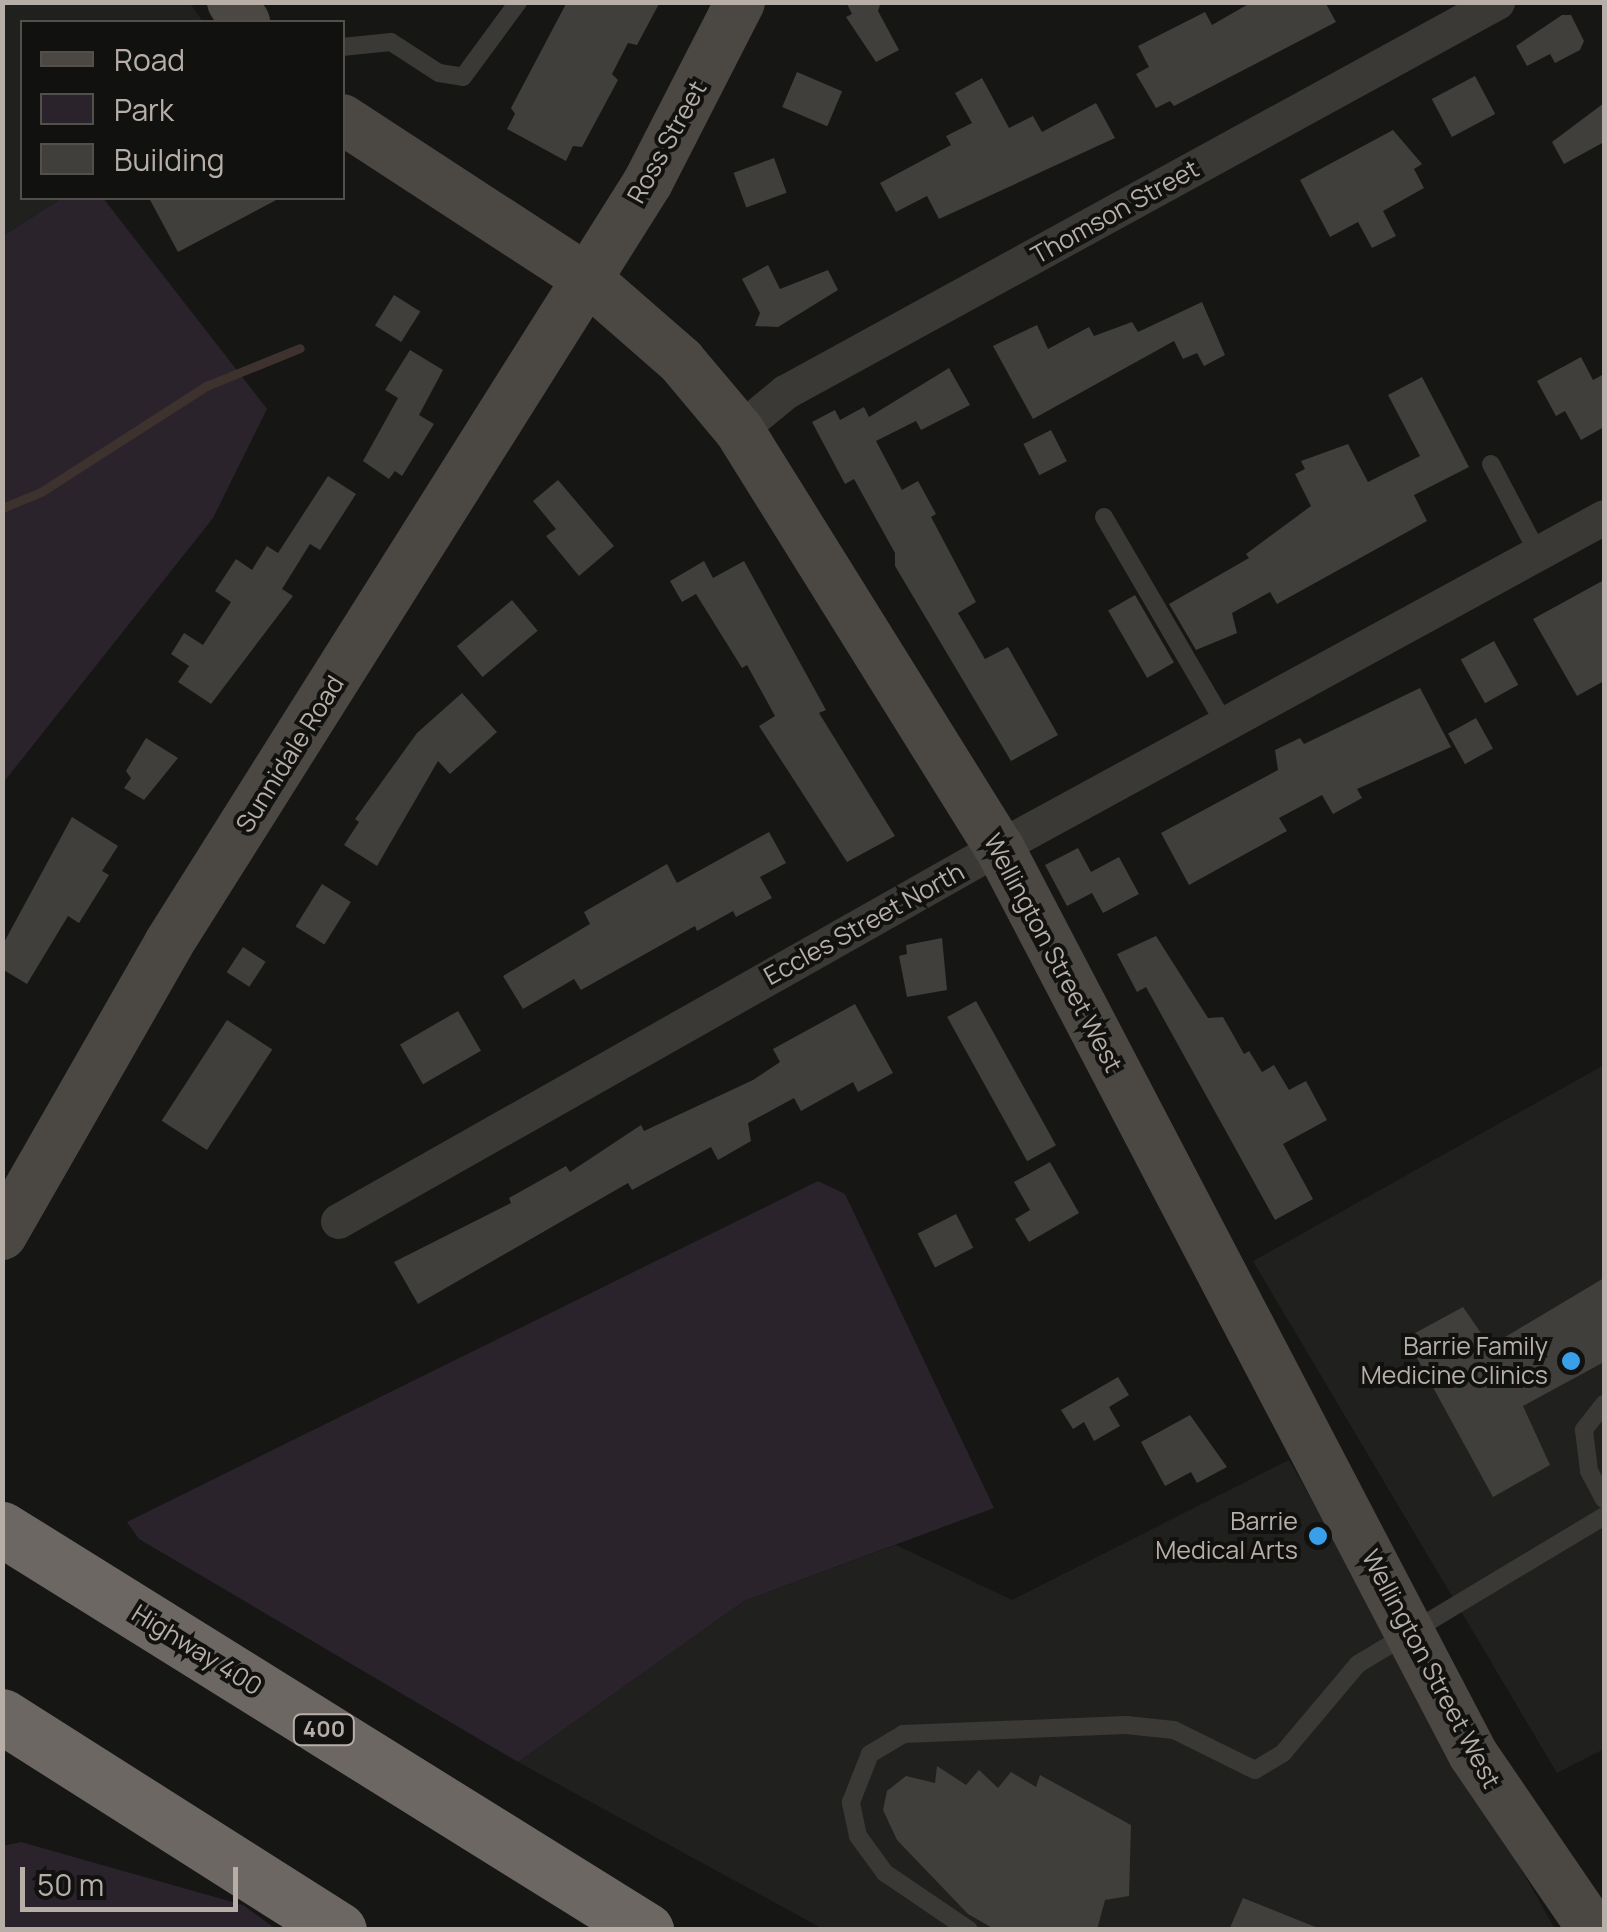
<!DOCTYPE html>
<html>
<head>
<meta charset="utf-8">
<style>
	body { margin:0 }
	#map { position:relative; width:1607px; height:1932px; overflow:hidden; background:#161615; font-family:Manrope,sans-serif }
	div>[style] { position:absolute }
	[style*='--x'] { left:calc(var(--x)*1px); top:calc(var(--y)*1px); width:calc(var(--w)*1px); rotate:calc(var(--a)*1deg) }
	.built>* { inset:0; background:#20201e }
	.green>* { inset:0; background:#2a232b }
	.stream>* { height:9px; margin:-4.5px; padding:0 4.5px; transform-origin:4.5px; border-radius:4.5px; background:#3e322e }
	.building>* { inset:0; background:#403f3c; transform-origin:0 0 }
	.lane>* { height:18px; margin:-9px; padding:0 9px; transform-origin:9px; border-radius:9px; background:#3b3936 }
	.street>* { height:35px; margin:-17.5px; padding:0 17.5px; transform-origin:17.5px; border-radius:17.5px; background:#3b3936 }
	.secondary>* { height:50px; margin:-25px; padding:0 25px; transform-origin:25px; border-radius:25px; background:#4b4844 }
	.highway>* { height:55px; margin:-27.5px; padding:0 27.5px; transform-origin:27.5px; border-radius:27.5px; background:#6c6762 }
	.dots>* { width:28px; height:28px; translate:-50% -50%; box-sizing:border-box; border:5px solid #111110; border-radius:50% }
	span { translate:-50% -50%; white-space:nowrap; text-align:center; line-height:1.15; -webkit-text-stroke:8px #111110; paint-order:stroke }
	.shield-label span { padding:2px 8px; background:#111110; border:2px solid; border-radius:8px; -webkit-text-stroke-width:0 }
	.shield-label { font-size:22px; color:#b6aea7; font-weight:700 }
	.street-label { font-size:25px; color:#b6aea7 }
	.poi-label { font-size:25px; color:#b6aea7 }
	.right { translate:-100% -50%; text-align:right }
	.frame { position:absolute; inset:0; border:5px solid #b6aea7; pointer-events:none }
	.legend { position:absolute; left:20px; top:20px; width:325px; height:180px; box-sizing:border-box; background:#111110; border:2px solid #53504c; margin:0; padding:12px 18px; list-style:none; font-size:30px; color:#b6aea7 }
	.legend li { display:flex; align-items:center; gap:20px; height:50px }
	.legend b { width:50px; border:2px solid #53504c }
	.scale { position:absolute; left:20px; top:1867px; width:218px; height:45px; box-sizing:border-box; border:5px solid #b6aea7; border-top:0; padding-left:12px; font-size:30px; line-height:35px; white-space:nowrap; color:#b6aea7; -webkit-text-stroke:8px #111110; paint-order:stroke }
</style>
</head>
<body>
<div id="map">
	<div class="built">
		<i style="clip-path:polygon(3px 3px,190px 3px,203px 22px,22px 22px,22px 198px,62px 198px,3px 236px)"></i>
		<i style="clip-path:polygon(1604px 1065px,1604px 1749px,1557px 1773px,1253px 1261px)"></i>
		<i style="clip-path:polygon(1289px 1460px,1555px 1929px,823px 1929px,518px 1762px,744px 1601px,896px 1545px,1012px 1600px)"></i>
	</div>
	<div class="green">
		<i style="clip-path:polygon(62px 198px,103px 198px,267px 409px,213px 518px,3px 783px,3px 236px)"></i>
		<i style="clip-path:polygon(818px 1181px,845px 1194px,994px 1508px,744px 1601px,518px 1762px,139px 1539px,127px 1522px)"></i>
		<i style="clip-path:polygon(21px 1842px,243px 1905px,276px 1929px,3px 1929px,3px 1846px)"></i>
	</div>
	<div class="stream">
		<i style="--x:2;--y:508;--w:42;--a:-22.3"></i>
		<i style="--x:41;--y:492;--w:196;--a:-32.7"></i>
		<i style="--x:206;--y:386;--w:101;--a:-22"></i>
	</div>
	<div class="building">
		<i style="clip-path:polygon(567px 2px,660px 2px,637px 45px,628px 43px,612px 74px,618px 80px,582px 147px,573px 146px,566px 161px,507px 129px,515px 114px,511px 108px)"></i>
		<i style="clip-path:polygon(846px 2px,881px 2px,878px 11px,899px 50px,876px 62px,846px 17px,852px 14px)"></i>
		<i style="clip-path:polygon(1252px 2px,1325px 2px,1336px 22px,1174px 106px,1170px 101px,1156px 108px,1136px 74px,1149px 67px,1138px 46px,1205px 12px,1212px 25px)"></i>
		<i style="clip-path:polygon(1562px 15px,1571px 15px,1584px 41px,1580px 50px,1555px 63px,1550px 54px,1527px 66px,1516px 46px)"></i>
		<i style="left:797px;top:72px;width:49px;height:38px;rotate:23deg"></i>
		<i style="left:1475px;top:76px;width:43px;height:49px;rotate:62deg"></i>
		<i style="clip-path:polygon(982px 78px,1009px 128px,1033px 116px,1042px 132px,1096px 103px,1115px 138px,939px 219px,927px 196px,896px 212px,880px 183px,951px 145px,946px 136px,972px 123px,955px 93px)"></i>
		<i style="clip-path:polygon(1604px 103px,1604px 142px,1564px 164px,1552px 142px)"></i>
		<i style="clip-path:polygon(1393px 130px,1422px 164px,1414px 169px,1424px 188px,1383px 211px,1396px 236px,1372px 248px,1358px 222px,1330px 237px,1300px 180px)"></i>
		<i style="left:774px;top:158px;width:37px;height:43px;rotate:70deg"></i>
		<i style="clip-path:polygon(149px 198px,280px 198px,178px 252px)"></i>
		<i style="clip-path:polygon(768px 265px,780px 289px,828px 270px,838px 290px,778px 327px,755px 326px,760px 313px,742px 279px)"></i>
		<i style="left:394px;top:295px;width:31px;height:36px;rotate:32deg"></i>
		<i style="clip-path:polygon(1202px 302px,1225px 355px,1204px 366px,1197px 353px,1183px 359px,1174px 341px,1033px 419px,993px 346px,1037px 325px,1048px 349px,1089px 327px,1094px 336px,1132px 322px,1138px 332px)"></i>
		<i style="clip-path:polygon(410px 350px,443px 370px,419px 415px,434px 424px,402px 476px,395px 471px,389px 479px,363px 461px,398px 398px,385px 390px)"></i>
		<i style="clip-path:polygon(1581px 357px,1593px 380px,1604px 374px,1604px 427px,1581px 440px,1565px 411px,1556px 416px,1537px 381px)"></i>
		<i style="clip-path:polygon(949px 368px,970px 405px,921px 430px,916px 421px,876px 441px,902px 490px,918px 481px,936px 514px,931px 517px,976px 602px,958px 613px,985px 659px,1008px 647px,1058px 735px,1011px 761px,895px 566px,895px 553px,854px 479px,845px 484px,812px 422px,835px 410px,840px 420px,864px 407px,869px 417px)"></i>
		<i style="clip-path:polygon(1422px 377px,1469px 467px,1414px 495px,1427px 521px,1277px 604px,1270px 592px,1232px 613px,1237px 633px,1196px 650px,1169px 604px,1249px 558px,1246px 554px,1311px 506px,1295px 474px,1305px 469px,1301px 461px,1348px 444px,1368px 482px,1420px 456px,1388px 395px)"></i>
		<i style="left:1051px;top:430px;width:35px;height:31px;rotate:63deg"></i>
		<i style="clip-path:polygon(328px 476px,356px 494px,320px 550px,310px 544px,282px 589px,293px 596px,211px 704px,178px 682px,189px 666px,171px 654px,184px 633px,203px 645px,231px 602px,215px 591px,236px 559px,252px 570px,267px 546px,278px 553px)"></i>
		<i style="clip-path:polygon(558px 480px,614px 546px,579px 576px,546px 536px,556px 529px,533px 501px)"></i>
		<i style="clip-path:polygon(704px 561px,713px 578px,744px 561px,826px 710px,819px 713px,895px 836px,847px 862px,759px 726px,775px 716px,747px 665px,742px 668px,696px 594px,682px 602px,670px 581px)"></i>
		<i style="clip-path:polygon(1604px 580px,1604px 681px,1577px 696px,1533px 619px)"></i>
		<i style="left:1135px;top:595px;width:78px;height:31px;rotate:60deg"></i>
		<i style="left:512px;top:600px;width:40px;height:72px;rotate:50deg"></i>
		<i style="left:1494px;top:641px;width:50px;height:38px;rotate:61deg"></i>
		<i style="clip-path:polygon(1420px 688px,1451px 747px,1357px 789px,1362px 798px,1333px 814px,1322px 795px,1279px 818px,1287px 831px,1189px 885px,1161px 833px,1278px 770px,1275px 750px,1300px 738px,1304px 744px)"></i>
		<i style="clip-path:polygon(462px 693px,497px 732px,450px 774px,438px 761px,377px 866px,344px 845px,359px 822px,355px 819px,417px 733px)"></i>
		<i style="left:1476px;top:718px;width:35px;height:32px;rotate:61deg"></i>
		<i style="clip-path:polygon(146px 738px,178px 758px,144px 800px,124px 788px,131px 778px,126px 771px)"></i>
		<i style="clip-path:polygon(72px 817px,118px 846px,102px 871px,109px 875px,79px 923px,68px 916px,27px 984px,2px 969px,2px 946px)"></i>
		<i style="clip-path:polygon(769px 832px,786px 863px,760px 877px,772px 898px,736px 917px,733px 911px,697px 931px,695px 926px,581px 990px,574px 979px,523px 1009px,503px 976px,590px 924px,584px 912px,667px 864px,677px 883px)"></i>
		<i style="clip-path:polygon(1078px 848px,1091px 872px,1119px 857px,1139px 894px,1103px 913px,1092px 893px,1067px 906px,1045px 865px)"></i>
		<i style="left:322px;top:884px;width:34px;height:50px;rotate:32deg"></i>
		<i style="clip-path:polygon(1156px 936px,1208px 1018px,1223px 1017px,1244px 1054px,1249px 1051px,1262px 1072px,1274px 1065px,1289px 1090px,1306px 1081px,1327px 1120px,1283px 1144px,1313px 1199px,1275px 1220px,1146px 987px,1137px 992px,1117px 954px)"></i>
		<i style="clip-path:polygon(942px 938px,947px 990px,907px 997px,899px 956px,907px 954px,906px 945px)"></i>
		<i style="left:243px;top:947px;width:27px;height:30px;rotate:33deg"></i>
		<i style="left:976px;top:1001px;width:165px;height:33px;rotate:61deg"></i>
		<i style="clip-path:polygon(855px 1004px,893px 1073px,858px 1092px,853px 1082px,801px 1111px,794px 1098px,748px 1123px,751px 1141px,718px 1160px,711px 1147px,632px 1190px,628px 1183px,418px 1304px,394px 1262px,511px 1203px,509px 1198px,566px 1166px,570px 1172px,641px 1125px,644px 1131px,753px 1080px,780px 1062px,773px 1049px)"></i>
		<i style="left:458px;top:1011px;width:46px;height:67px;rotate:60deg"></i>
		<i style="left:227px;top:1020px;width:54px;height:120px;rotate:33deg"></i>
		<i style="clip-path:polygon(1050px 1162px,1079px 1213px,1029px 1242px,1015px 1219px,1030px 1210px,1014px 1182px)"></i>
		<i style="left:956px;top:1214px;width:38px;height:43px;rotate:63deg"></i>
		<i style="clip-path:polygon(1604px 1278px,1604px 1362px,1523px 1406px,1550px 1465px,1493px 1497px,1406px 1338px,1463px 1307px,1490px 1346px)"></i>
		<i style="clip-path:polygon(1118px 1377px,1129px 1395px,1109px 1407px,1120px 1426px,1094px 1441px,1084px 1422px,1073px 1429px,1061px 1410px)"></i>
		<i style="clip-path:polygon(1190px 1415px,1227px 1467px,1197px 1483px,1191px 1472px,1165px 1486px,1141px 1442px)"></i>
		<i style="clip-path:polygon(937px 1766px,966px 1785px,979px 1770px,998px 1788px,1011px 1772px,1036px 1787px,1040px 1775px,1131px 1825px,1129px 1896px,1105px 1900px,1097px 1930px,996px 1930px,968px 1914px,897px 1840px,883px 1810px,887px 1791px,906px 1776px,935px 1783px)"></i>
		<i style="clip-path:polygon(1243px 1898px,1318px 1928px,1318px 1930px,1229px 1930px)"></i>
	</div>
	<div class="lane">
		<i style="--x:342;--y:47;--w:49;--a:-5.8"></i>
		<i style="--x:391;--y:42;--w:57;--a:32.9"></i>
		<i style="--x:439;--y:73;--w:24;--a:9"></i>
		<i style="--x:463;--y:77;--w:93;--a:-53.7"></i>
		<i style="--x:1491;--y:464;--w:101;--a:62.2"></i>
		<i style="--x:1104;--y:517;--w:240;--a:59.7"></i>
		<i style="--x:1604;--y:1404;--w:33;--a:128"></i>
		<i style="--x:1584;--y:1430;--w:41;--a:83"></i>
		<i style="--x:1589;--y:1471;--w:32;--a:62"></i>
		<i style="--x:969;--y:1930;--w:102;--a:-145.8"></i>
		<i style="--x:885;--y:1873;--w:46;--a:-126.1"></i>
		<i style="--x:858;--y:1836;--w:35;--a:-102"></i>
		<i style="--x:851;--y:1802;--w:52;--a:-68.4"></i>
		<i style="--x:870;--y:1754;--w:39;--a:-31"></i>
		<i style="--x:903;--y:1734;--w:223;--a:-2.3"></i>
		<i style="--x:1126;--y:1725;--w:48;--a:5.9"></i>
		<i style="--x:1174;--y:1730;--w:90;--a:26.3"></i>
		<i style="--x:1255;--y:1770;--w:33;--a:-31"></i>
		<i style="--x:1283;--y:1753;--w:116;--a:-49.9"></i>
		<i style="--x:1358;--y:1664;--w:287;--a:-31"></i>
	</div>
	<div class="street">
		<i style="--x:739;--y:430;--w:60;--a:-39.6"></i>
		<i style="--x:785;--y:392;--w:812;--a:-28.71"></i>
		<i style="--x:338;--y:1221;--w:759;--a:-29.5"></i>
		<i style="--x:999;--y:847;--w:689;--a:-28.61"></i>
	</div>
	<div class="secondary">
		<i style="--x:232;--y:2;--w:24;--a:57"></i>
		<i style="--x:342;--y:119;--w:291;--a:33.1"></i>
		<i style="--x:586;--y:278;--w:126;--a:41.1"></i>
		<i style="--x:681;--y:361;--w:90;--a:50"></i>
		<i style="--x:739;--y:430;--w:491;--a:58.1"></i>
		<i style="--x:999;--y:847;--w:1023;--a:62.41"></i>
		<i style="--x:1473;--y:1754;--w:213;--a:55.7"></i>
		<i style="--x:2;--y:1235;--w:336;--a:-60.2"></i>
		<i style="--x:169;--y:943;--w:899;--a:-57.81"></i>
		<i style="--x:648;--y:182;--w:202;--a:-62.9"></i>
	</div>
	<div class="highway">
		<i style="--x:2;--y:1529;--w:759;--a:31.91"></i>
		<i style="--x:2;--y:1716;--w:399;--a:32.4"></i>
	</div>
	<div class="dots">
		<i style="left:1571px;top:1361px;background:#3a9fe9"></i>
		<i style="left:1318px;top:1536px;background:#3a9fe9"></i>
	</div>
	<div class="shield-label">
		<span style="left:324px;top:1730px">400</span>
	</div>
	<div class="street-label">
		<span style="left:667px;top:142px;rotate:-61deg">Ross Street</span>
		<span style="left:1115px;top:212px;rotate:-29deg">Thomson Street</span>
		<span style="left:290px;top:754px;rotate:-58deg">Sunnidale Road</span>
		<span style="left:864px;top:924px;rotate:-29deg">Eccles Street North</span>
		<span style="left:1053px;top:953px;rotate:62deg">Wellington Street West</span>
		<span style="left:197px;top:1650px;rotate:32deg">Highway 400</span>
		<span style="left:1431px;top:1669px;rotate:62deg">Wellington Street West</span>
	</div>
	<div class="poi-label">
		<span class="right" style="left:1548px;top:1361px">Barrie Family<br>Medicine Clinics</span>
		<span class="right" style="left:1298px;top:1536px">Barrie<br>Medical Arts</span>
	</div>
	<div class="frame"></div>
	<ul class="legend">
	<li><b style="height:12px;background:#4b4844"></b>Road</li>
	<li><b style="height:28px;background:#2a232b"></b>Park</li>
	<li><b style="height:28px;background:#403f3c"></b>Building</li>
	</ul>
	<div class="scale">50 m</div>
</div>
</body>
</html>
